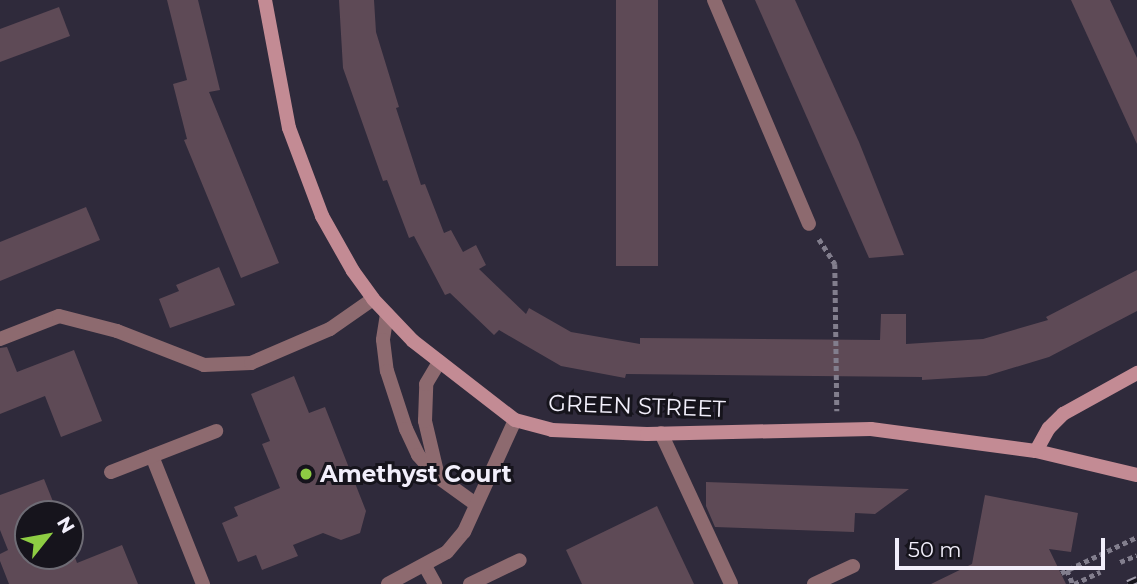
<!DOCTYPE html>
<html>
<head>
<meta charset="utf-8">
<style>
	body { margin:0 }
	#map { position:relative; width:1137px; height:584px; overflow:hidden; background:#2f2a3b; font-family:Montserrat,sans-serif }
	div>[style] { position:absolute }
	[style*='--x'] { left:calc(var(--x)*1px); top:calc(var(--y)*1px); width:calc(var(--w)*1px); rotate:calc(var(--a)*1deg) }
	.building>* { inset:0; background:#5e4a56; transform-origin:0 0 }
	.path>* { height:4.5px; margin-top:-2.25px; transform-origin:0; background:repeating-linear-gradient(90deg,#827e8d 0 5px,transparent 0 8.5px) }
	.lane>* { height:14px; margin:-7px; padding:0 7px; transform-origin:7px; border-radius:7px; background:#8d6a6f }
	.street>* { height:14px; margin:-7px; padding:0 7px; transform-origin:7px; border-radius:7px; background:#8d6a6f }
	.secondary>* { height:14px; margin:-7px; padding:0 7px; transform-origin:7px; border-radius:7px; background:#c38b94 }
	.rail>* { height:8px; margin-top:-4px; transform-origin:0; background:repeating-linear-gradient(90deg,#16141c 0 16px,#9e9aa8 0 32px); box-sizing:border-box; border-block:2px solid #9e9aa8 }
	.dots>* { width:19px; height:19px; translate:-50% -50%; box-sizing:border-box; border:4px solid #16141c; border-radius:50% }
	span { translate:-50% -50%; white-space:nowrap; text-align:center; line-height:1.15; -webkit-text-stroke:6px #16141c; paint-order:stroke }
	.street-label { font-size:23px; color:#f2effb }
	.poi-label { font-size:23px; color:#f2effb; font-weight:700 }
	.left { translate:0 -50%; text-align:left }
	.north { position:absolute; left:14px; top:500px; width:70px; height:70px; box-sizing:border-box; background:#16141c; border:2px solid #6e6c75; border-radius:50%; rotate:59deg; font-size:19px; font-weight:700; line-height:28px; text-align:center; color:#f2effb }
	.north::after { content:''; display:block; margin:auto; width:24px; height:32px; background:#8ecd43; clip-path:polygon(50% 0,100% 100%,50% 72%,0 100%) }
	.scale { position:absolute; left:895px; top:538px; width:210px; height:32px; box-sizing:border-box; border:4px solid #f2effb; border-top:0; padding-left:9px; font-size:21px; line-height:24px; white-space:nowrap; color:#f2effb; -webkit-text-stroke:5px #16141c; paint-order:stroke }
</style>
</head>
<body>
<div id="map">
	<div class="building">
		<i style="clip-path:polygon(167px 0,198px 0,220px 90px,209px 92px,279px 263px,241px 278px,184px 140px,187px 139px,173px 84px,187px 80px)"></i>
		<i style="clip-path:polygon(339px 0,374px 0,376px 32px,399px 107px,396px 108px,421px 185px,425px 184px,444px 233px,451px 230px,463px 252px,476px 245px,486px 265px,479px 269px,526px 314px,529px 308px,571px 332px,640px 344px,640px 338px,880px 340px,881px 314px,906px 314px,906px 344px,983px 339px,1048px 320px,1046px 317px,1137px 270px,1137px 311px,1049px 357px,986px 376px,922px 380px,922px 377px,626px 374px,625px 378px,561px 366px,499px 330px,494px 335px,450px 293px,445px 295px,414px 236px,409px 238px,387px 180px,383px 181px,343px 68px)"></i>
		<i style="left:616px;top:0;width:42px;height:266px"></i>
		<i style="clip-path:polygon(755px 0,795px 0,859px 142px,904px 255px,869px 258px)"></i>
		<i style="clip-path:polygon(1071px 0,1110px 0,1137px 58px,1137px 144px)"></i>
		<i style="clip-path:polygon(59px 7px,70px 36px,0 62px,0 29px)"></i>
		<i style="clip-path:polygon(86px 207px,100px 240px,0 281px,0 242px)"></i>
		<i style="clip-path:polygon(219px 267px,235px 305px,170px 328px,159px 299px,179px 291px,176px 285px)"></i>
		<i style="clip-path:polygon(7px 347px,17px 372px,74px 350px,102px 421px,61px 437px,45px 396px,0 414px,0 348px)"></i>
		<i style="clip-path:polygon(294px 376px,309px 413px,325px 407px,366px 511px,360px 533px,341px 540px,323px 533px,293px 545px,298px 556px,262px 570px,256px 555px,238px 562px,222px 523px,238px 516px,234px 507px,280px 488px,262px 444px,270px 441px,251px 394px)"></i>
		<i style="clip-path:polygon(44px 479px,58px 514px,28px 514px,28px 556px,70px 556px,70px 544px,77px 563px,122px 545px,138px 584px,9px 584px,0 561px,0 554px,8px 550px,0 530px,0 495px)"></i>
		<i style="clip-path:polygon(706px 482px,909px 489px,875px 514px,855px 513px,854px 532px,715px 527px,706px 506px)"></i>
		<i style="clip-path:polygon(985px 495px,1078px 513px,1071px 552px,1049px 549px,1066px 584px,931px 584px,972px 564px)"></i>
		<i style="clip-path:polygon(657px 506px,694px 584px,582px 584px,566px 550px)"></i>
	</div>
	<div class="path">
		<i style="--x:819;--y:239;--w:30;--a:57"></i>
		<i style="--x:835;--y:264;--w:147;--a:89.2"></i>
		<i style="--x:1120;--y:562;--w:18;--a:-22"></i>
		<i style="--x:1067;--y:570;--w:15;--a:67"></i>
		<i style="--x:1061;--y:573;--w:84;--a:-25.3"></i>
		<i style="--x:1074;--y:584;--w:29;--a:-25"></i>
	</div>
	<div class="lane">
		<i style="--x:387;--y:314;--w:26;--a:99"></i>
		<i style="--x:383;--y:340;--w:31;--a:83"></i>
		<i style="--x:387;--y:371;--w:61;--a:71.9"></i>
		<i style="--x:406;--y:429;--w:29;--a:65"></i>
		<i style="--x:418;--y:455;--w:30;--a:48"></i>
		<i style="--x:438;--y:477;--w:44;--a:35.8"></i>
		<i style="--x:661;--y:433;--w:166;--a:65.1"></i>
		<i style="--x:152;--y:456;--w:138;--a:68.3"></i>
		<i style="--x:111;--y:472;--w:113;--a:-21.3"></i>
		<i style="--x:438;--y:476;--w:57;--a:-103.3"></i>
		<i style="--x:425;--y:421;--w:37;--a:-88"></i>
		<i style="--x:426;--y:384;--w:26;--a:-59"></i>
		<i style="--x:425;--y:566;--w:21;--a:61"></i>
		<i style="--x:470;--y:584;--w:55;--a:-25.6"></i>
		<i style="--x:814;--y:584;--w:43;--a:-24.8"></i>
	</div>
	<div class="street">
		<i style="--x:714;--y:0;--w:243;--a:67"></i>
		<i style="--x:0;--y:339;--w:63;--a:-21.3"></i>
		<i style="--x:59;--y:316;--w:60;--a:14.5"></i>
		<i style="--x:117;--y:331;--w:93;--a:21.3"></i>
		<i style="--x:204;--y:365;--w:47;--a:-2.4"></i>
		<i style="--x:251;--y:363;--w:86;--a:-23.3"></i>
		<i style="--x:330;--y:329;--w:52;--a:-34.9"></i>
		<i style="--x:388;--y:584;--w:67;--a:-28.5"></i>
		<i style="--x:447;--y:552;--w:26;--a:-50"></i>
		<i style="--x:464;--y:532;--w:123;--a:-65.5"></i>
	</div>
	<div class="secondary">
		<i style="--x:265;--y:0;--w:130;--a:79.4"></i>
		<i style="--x:289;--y:128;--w:94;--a:69.4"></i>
		<i style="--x:322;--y:216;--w:63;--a:60.6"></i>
		<i style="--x:353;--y:271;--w:34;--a:54"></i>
		<i style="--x:373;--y:299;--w:58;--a:46.4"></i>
		<i style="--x:413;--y:341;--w:129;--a:37.8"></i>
		<i style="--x:515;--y:420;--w:38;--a:15"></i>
		<i style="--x:552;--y:430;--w:95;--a:2.4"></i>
		<i style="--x:647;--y:434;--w:224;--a:-1.3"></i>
		<i style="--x:871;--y:429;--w:166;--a:7.6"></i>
		<i style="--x:1036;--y:451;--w:104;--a:13.4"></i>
		<i style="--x:1036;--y:451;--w:26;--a:-61"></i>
		<i style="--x:1049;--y:428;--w:20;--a:-45"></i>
		<i style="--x:1063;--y:414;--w:85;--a:-29"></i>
	</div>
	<div class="rail">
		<i style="--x:1128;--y:584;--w:10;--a:-24"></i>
	</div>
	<div class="dots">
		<i style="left:306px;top:474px;background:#8ecd43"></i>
	</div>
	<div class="street-label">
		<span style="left:637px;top:406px;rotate:2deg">GREEN STREET</span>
	</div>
	<div class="poi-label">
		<span class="left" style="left:320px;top:474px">Amethyst Court</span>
	</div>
	<div class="north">N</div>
	<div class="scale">50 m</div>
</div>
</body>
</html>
